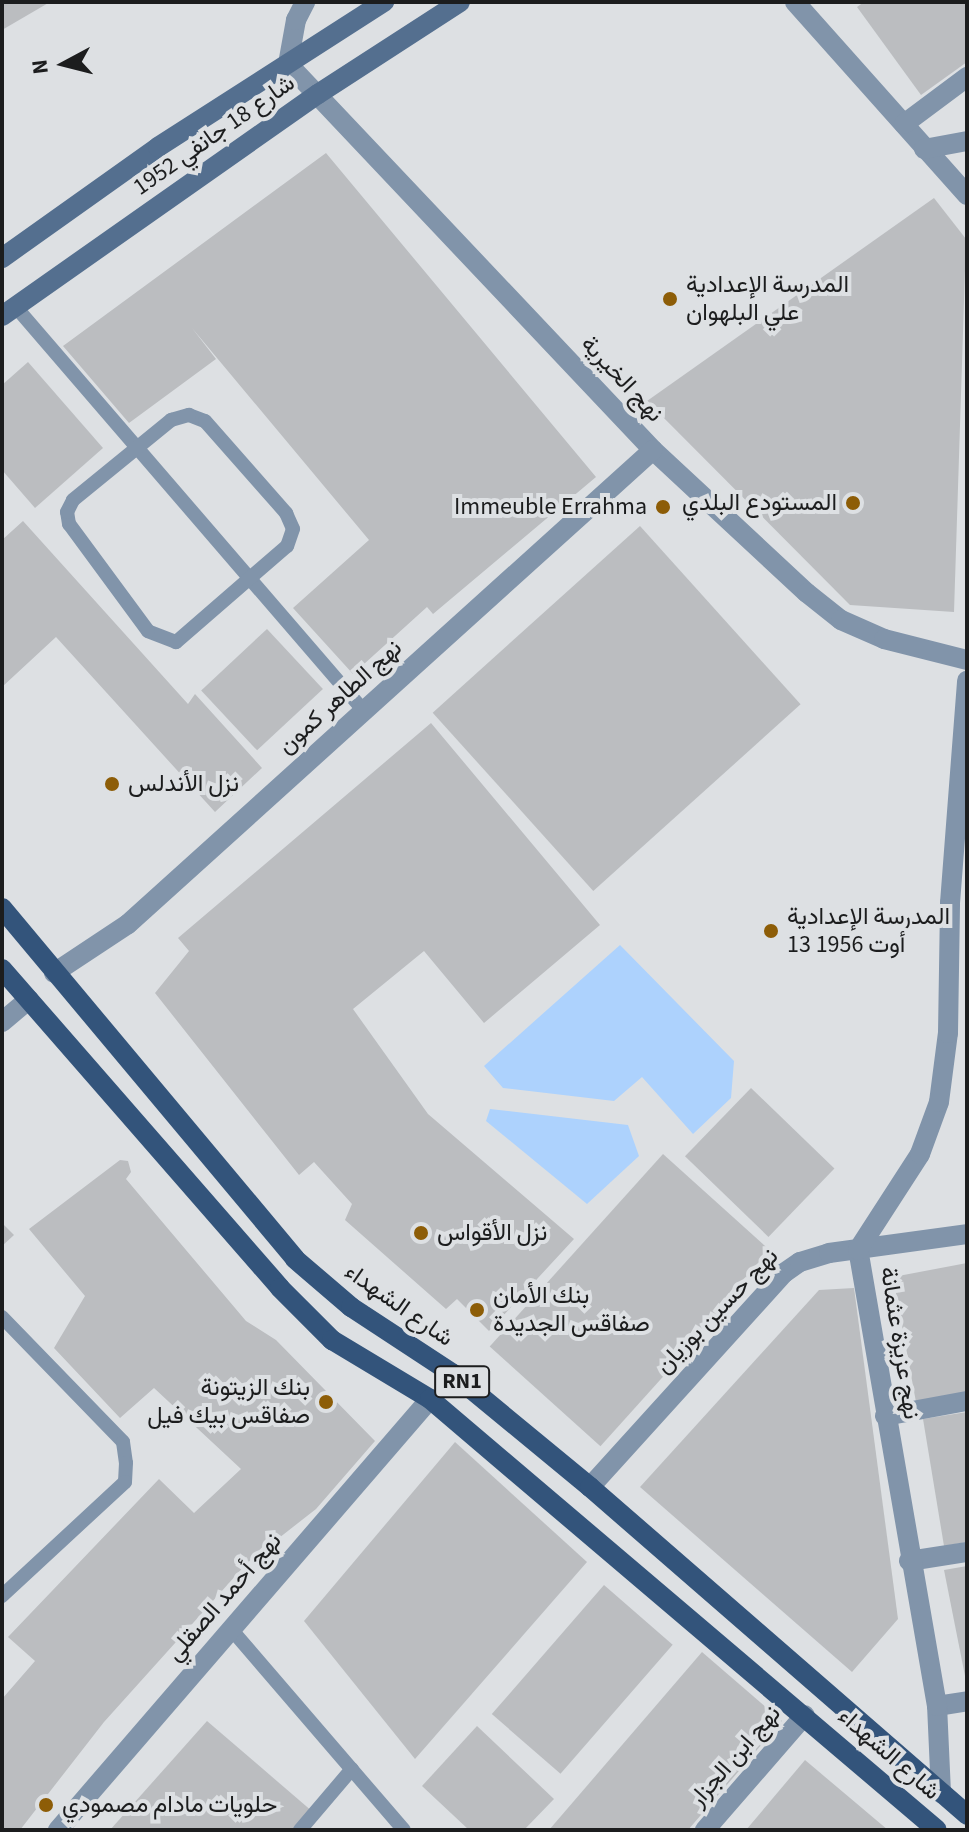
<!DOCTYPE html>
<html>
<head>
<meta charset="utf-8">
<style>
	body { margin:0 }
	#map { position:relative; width:969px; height:1832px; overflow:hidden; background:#dde0e3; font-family:"Source Sans 3",Vazirmatn,sans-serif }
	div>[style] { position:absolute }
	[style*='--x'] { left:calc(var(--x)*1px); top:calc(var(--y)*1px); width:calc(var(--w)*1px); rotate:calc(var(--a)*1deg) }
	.green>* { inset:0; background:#add2fd }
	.building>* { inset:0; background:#bbbdc0; transform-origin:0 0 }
	.service>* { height:14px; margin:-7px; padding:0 7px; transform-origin:7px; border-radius:7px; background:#8194aa }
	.minor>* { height:20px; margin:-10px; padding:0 10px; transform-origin:10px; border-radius:10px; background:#8194aa }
	.tertiary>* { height:20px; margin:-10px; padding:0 10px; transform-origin:10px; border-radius:10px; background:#8194aa }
	.secondary>* { height:20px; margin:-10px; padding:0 10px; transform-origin:10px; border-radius:10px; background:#546f8f }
	.primary>* { height:20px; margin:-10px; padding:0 10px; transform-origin:10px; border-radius:10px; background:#33547b }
	.dots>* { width:22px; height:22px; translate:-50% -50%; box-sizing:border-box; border:4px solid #dde0e3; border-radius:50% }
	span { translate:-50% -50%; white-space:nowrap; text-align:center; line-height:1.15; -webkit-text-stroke:8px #dde0e3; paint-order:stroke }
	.shield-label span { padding:2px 6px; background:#dde0e3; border:2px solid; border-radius:6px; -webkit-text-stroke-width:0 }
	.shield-label { font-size:22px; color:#1c1d1e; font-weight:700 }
	.street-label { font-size:24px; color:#1c1d1e }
	.poi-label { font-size:24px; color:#1c1d1e }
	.left { translate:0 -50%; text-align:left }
	.right { translate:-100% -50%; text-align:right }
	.frame { position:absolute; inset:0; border:4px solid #1c1d1e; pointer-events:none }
	.north { position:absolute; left:24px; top:24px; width:80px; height:80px; -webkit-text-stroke:6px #dde0e3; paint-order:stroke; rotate:263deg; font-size:22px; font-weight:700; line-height:32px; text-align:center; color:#1c1d1e }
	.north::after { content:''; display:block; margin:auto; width:28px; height:36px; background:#1c1d1e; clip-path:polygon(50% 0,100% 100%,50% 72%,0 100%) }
</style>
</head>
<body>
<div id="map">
	<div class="green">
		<i style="clip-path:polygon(620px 945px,734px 1061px,731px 1098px,693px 1134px,642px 1077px,614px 1101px,503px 1088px,484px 1066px)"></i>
		<i style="clip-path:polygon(490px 1109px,628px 1125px,639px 1156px,587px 1204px,486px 1121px)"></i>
	</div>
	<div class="building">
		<i style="clip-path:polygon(2px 2px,50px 2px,2px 30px)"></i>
		<i style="clip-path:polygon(864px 2px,967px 2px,967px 62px,921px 95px,857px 7px)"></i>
		<i style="clip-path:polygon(326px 153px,596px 477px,433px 614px,427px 607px,353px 674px,293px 608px,369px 540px,192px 328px,216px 359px,129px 423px,63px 346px)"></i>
		<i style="clip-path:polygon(934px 198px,966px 239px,954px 612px,850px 605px,647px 401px)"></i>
		<i style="clip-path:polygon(28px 362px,103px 448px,35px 508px,2px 470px,2px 385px)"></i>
		<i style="clip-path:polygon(23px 521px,188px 704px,195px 694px,262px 768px,215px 812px,56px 637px,2px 687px,2px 540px)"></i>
		<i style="left:640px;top:526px;width:240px;height:279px;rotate:48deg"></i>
		<i style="left:267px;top:629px;width:82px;height:90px;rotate:47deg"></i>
		<i style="clip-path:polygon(431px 723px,600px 925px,484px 1023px,424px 951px,353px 1009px,428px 1114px,574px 1239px,489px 1331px,457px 1299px,446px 1309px,345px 1220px,352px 1204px,314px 1162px,299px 1175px,155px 993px,189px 951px,178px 938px)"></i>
		<i style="left:751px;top:1088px;width:116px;height:95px;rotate:44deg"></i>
		<i style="left:663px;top:1154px;width:149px;height:259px;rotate:42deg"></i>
		<i style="clip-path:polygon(120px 1160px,128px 1161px,131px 1172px,126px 1179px,246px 1321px,276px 1340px,375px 1441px,316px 1509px,247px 1563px,104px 1722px,20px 1830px,2px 1830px,2px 1699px,35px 1661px,8px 1637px,159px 1479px,194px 1513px,241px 1469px,154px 1388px,120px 1418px,54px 1348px,85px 1296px,29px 1229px)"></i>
		<i style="clip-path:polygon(2px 1223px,14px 1235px,2px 1246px)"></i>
		<i style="clip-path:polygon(967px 1263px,967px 1392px,916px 1402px,893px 1277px)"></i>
		<i style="clip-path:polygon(854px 1288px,898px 1619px,852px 1672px,640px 1487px,819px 1290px)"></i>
		<i style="clip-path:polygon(967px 1412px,967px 1542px,944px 1546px,923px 1419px)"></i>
		<i style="clip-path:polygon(455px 1442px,587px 1562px,415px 1759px,304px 1621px)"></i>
		<i style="clip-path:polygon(967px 1566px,967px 1681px,966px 1681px,944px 1570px)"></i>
		<i style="left:604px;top:1585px;width:91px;height:171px;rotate:41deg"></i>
		<i style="clip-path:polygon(702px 1652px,782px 1721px,688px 1830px,549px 1830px)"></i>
		<i style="clip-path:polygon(207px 1721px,313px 1812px,297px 1830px,110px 1830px)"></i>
		<i style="clip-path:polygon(477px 1726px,554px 1799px,524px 1830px,469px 1830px,422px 1786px)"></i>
		<i style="clip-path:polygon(805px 1760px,888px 1830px,746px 1830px)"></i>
	</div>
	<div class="service">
		<i style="--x:15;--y:306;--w:535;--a:49.25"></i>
		<i style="--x:189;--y:415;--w:17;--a:21"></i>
		<i style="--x:205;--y:421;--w:123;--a:48.6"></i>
		<i style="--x:286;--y:513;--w:17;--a:66"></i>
		<i style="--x:293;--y:529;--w:18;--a:109"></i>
		<i style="--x:287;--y:546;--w:147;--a:139.1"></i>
		<i style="--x:176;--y:642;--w:30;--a:-159"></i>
		<i style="--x:148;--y:631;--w:133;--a:-126.4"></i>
		<i style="--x:69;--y:524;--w:12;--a:-99"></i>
		<i style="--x:67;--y:512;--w:13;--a:-63"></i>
		<i style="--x:73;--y:500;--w:127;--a:-39.2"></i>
		<i style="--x:171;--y:420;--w:19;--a:-16"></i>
		<i style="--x:2;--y:1317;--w:174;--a:45.9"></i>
		<i style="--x:123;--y:1442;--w:21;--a:82"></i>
		<i style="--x:126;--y:1463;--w:19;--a:93"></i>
		<i style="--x:125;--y:1482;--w:168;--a:137.2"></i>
		<i style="--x:231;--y:1629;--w:265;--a:49.3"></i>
		<i style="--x:300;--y:1830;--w:80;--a:-49.6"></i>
	</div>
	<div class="minor">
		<i style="--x:795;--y:2;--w:259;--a:48.3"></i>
		<i style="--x:288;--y:64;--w:45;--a:-79.7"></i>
		<i style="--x:296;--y:20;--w:20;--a:-63"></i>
		<i style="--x:904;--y:124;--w:79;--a:-36.7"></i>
		<i style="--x:924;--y:149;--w:44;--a:-10.5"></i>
		<i style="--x:2;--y:1022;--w:35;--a:-40"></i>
		<i style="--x:885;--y:1416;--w:83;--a:-10.4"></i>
		<i style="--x:590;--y:1487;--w:289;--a:-47.8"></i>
		<i style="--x:784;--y:1273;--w:19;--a:-35"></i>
		<i style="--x:800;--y:1262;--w:30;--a:-17"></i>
		<i style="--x:829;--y:1253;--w:139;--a:-7.8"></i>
		<i style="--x:909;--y:1561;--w:59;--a:-8.8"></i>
		<i style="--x:937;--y:1706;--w:30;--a:-9"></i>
		<i style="--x:941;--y:1793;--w:87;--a:-92.6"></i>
		<i style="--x:937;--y:1706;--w:463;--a:-99.8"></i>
		<i style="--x:858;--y:1250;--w:114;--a:-57.1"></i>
		<i style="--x:920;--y:1154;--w:55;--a:-69.9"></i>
		<i style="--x:939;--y:1102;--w:70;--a:-82.6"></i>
		<i style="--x:948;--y:1033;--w:130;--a:-89.1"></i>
		<i style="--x:950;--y:903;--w:223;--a:-85.6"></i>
		<i style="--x:58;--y:1830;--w:569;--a:-49.2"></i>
		<i style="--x:705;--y:1830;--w:152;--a:-49"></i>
	</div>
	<div class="tertiary">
		<i style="--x:288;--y:64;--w:531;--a:46.6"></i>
		<i style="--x:653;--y:450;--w:210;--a:42.9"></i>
		<i style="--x:807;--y:593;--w:43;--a:38.5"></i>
		<i style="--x:841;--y:620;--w:47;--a:23.8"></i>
		<i style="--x:884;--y:639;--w:86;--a:14.2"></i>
		<i style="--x:54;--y:973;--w:89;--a:-33.5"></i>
		<i style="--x:128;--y:924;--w:707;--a:-42.08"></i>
	</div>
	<div class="secondary">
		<i style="--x:2;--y:258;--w:191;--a:-35.4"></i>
		<i style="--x:158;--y:147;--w:269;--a:-32.7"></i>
		<i style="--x:2;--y:316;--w:386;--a:-35.1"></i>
		<i style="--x:318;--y:94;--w:169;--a:-32.9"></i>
	</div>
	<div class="primary">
		<i style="--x:2;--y:908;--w:457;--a:50.1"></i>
		<i style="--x:295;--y:1259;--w:74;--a:40.6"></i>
		<i style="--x:351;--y:1307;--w:122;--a:33.3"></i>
		<i style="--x:453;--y:1374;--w:178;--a:39.5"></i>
		<i style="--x:590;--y:1487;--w:500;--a:41"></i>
		<i style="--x:2;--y:969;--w:423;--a:48.9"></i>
		<i style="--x:280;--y:1288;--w:74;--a:45"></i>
		<i style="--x:332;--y:1340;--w:114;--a:31"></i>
		<i style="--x:430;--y:1399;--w:665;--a:40.37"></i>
	</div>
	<div class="dots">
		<i style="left:670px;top:299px;background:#8d5d07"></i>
		<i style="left:853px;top:503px;background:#8d5d07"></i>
		<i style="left:663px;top:507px;background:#8d5d07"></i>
		<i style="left:112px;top:784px;background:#8d5d07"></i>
		<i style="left:771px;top:931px;background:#8d5d07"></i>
		<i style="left:421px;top:1233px;background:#8d5d07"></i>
		<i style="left:477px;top:1310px;background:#8d5d07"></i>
		<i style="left:326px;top:1402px;background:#8d5d07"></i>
		<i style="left:46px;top:1805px;background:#8d5d07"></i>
	</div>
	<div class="shield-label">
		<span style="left:462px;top:1382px">RN1</span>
	</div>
	<div class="street-label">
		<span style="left:214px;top:135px;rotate:-35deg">شارع 18 جانفي 1952</span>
		<span style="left:622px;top:379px;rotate:47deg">نهج الخيرية</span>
		<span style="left:340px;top:697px;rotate:-42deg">نهج الطاهر كمون</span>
		<span style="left:399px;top:1305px;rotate:35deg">شارع الشهداء</span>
		<span style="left:717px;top:1311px;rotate:-46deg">نهج حسين بوزيان</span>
		<span style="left:900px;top:1343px;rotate:81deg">نهج عزيزة عثمانة</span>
		<span style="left:224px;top:1597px;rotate:-49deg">نهج أحمد الصقلي</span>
		<span style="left:889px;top:1754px;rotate:41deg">شارع الشهداء</span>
		<span style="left:735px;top:1756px;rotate:-49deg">نهج ابن الجزار</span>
	</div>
	<div class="poi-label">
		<span class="left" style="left:686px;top:299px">المدرسة الإعدادية<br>علي البلهوان</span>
		<span class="right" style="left:837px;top:503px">المستودع البلدي</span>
		<span class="right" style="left:647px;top:507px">Immeuble Errahma</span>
		<span class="left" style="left:128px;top:784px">نزل الأندلس</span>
		<span class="left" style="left:787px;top:931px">المدرسة الإعدادية<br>13 أوت 1956</span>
		<span class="left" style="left:437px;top:1233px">نزل الأقواس</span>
		<span class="left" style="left:493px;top:1310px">بنك الأمان<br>صفاقس الجديدة</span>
		<span class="right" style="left:310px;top:1402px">بنك الزيتونة<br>صفاقس بيك فيل</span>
		<span class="left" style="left:62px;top:1805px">حلويات مادام مصمودي</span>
	</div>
	<div class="frame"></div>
	<div class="north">N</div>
</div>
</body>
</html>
